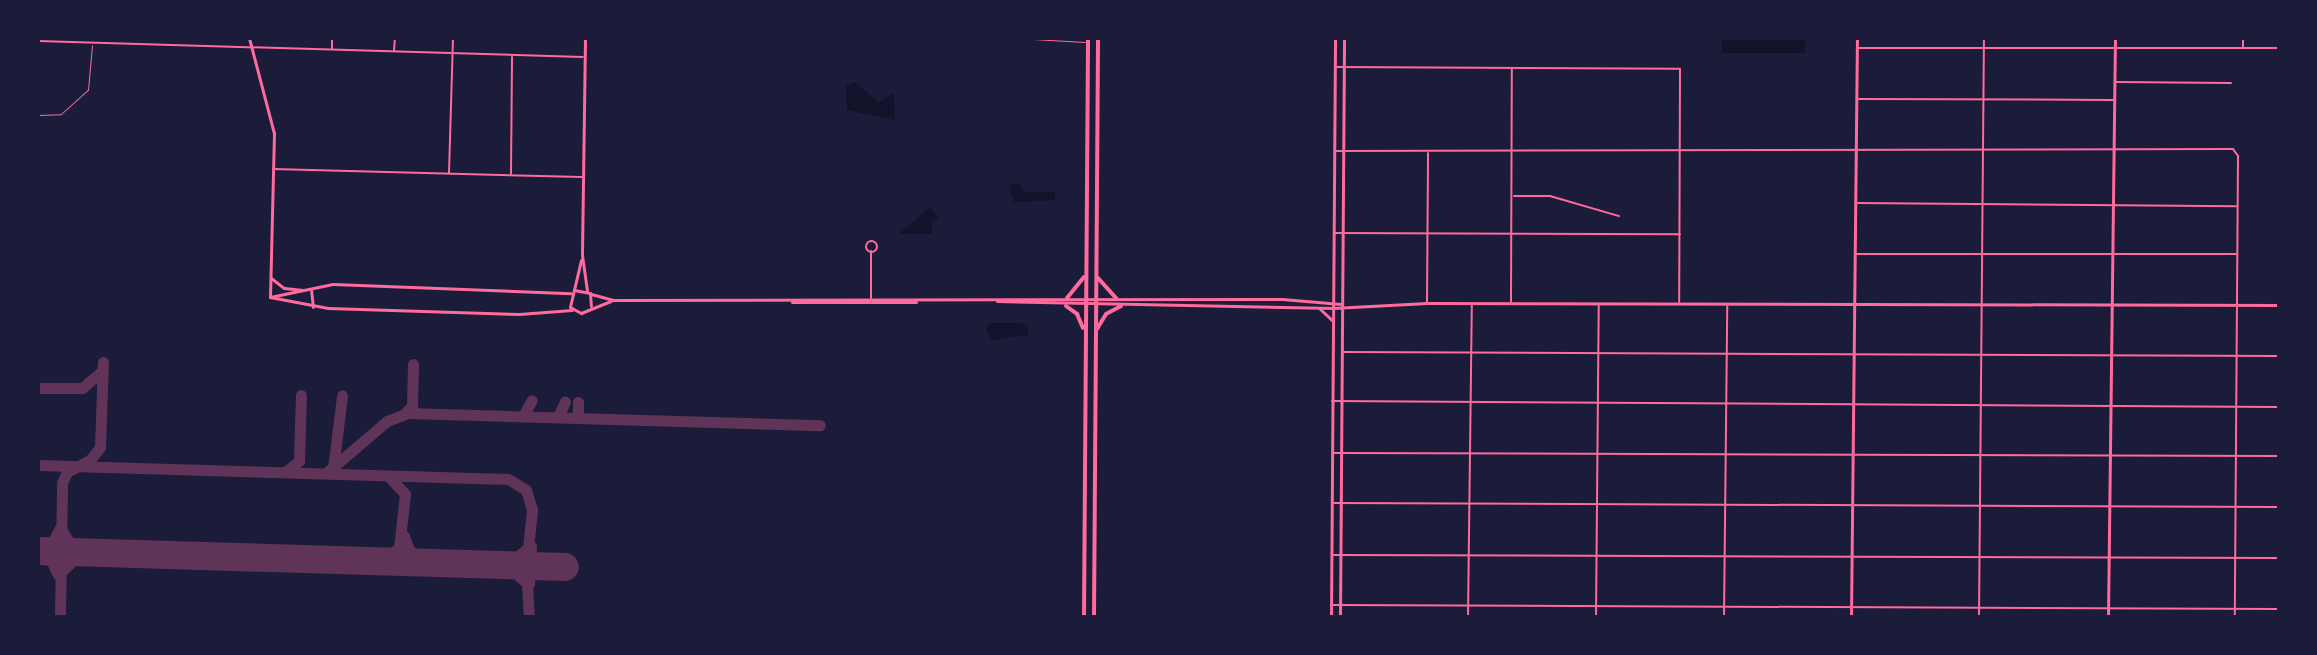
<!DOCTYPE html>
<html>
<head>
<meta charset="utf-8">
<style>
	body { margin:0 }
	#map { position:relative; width:2317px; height:655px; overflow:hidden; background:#1b1b3a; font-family:"PT Sans",sans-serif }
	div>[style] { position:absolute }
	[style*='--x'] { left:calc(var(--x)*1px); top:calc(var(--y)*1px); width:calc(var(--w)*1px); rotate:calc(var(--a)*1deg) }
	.water>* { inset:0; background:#12122b; transform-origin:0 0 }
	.taxiway>* { height:11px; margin:-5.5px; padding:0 5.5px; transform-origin:5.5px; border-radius:5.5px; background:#603358 }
	.runway>* { height:28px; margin:-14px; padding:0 14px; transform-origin:14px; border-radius:14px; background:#603358 }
	.service>* { height:1px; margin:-0.5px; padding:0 0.5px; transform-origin:0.5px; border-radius:0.5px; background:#ff6b9d }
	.minor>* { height:2px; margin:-1px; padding:0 1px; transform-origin:1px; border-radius:1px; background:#ff6b9d }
	.minor>.ring { margin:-1px; padding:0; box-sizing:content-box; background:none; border:2px solid #ff6b9d; border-radius:50% }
	.tertiary>* { height:3px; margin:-1.5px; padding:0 1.5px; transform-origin:1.5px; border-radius:1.5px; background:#ff6b9d }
	.primary>* { height:4px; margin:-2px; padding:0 2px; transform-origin:2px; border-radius:2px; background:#ff6b9d }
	span { translate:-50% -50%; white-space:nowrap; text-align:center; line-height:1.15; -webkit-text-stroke:7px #1b1b3a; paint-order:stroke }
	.frame { position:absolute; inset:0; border:40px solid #1b1b3a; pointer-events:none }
</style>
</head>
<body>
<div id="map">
	<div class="water">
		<i style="left:1722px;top:38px;width:83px;height:15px"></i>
		<i style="clip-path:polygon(854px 82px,879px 102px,894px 93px,895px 120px,847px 110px,846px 86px)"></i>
		<i style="clip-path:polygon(1019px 184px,1025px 192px,1055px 192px,1055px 200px,1014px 202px,1009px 185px)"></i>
		<i style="clip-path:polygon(930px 208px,939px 217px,932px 222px,932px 234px,898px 234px)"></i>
		<i style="clip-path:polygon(990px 323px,1021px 323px,1028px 327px,1028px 335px,991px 340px,986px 329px)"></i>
	</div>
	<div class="taxiway">
		<i style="--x:38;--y:388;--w:44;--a:0"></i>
		<i style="--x:82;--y:388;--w:26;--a:-40"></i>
		<i style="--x:578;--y:402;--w:16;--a:90"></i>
		<i style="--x:405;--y:413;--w:10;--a:-45"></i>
		<i style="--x:412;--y:406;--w:42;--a:-88.6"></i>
		<i style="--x:523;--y:416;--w:18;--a:-61"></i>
		<i style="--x:558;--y:417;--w:17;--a:-66"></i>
		<i style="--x:38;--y:465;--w:470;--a:1.7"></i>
		<i style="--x:508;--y:479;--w:21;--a:31"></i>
		<i style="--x:526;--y:490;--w:21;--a:73"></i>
		<i style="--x:532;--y:510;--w:38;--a:96"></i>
		<i style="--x:528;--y:548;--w:28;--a:142"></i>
		<i style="--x:333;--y:469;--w:74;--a:-83"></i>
		<i style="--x:285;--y:472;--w:18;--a:-38"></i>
		<i style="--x:299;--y:461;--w:66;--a:-88.3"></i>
		<i style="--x:326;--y:473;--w:80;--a:-40.4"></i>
		<i style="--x:387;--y:421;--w:22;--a:-21"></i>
		<i style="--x:408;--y:413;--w:412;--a:1.7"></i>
		<i style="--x:61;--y:529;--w:19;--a:58"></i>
		<i style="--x:71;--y:545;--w:20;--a:18"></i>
		<i style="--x:404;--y:536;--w:15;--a:70"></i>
		<i style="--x:409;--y:550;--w:16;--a:38"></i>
		<i style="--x:422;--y:560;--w:48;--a:3.6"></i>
		<i style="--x:38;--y:549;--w:17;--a:-28"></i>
		<i style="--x:53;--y:541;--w:15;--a:-62"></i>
		<i style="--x:38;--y:553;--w:17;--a:33"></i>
		<i style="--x:52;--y:562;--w:14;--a:65"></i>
		<i style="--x:337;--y:559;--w:44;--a:1.3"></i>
		<i style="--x:381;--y:560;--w:22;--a:-34"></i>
		<i style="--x:399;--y:548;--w:54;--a:-83.7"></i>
		<i style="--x:405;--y:494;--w:25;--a:-133"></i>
		<i style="--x:506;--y:565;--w:28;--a:41"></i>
		<i style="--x:527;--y:583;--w:34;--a:87"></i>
		<i style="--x:60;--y:573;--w:28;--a:-44"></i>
		<i style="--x:80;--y:554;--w:46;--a:1.2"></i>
		<i style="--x:529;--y:584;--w:38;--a:-87"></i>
		<i style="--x:60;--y:617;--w:134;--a:-89.1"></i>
		<i style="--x:62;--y:483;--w:12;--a:-66"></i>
		<i style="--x:67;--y:472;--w:26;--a:-28"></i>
		<i style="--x:90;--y:460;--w:16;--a:-52"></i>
		<i style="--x:100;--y:447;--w:85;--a:-88"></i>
	</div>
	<div class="runway">
		<i style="--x:38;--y:551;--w:527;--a:1.74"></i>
	</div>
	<div class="service">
		<i style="--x:1015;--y:38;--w:70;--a:3.3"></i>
		<i style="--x:38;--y:115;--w:23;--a:-2"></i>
		<i style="--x:61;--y:114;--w:36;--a:-42"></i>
		<i style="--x:88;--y:90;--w:45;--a:-84.9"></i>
	</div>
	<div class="minor">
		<i style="--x:38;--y:41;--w:545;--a:1.68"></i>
		<i style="--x:2243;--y:47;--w:9;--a:-90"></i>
		<i style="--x:1857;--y:48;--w:422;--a:0"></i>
		<i style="--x:332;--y:49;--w:11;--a:-90"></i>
		<i style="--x:394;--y:51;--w:13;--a:-86"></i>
		<i style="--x:1336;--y:67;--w:344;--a:0.3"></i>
		<i style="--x:1680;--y:69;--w:233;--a:90.2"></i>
		<i style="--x:2116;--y:82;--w:115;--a:0.5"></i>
		<i style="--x:1859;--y:99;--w:254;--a:0.2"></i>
		<i style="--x:1335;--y:151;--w:898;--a:-0.13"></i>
		<i style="--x:2233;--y:149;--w:9;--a:54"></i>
		<i style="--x:2238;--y:156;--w:461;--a:90.4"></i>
		<i style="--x:273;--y:169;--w:309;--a:1.5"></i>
		<i style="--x:449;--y:173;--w:135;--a:-88.3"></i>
		<i style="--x:511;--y:174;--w:117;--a:-89.5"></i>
		<i style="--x:1514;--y:196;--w:36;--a:0"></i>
		<i style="--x:1550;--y:196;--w:72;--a:16.2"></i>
		<i style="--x:1856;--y:203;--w:380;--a:0.5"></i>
		<i style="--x:1335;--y:233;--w:345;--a:0.2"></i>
		<i class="ring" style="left:865.5px;top:240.5px;width:9px;height:9px"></i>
		<i style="--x:1855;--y:254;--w:381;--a:0"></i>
		<i style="--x:871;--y:298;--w:47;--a:-90"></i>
		<i style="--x:1427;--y:302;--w:149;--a:-89.6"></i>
		<i style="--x:1511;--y:302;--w:233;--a:-89.8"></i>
		<i style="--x:1344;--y:352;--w:935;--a:0.25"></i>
		<i style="--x:1332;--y:401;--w:947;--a:0.36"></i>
		<i style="--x:1332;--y:453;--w:947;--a:0.18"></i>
		<i style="--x:1332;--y:503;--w:947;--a:0.24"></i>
		<i style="--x:1332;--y:555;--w:947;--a:0.18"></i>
		<i style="--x:1332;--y:605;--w:947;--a:0.24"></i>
		<i style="--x:1468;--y:617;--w:313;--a:-89.3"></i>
		<i style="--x:1596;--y:617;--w:313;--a:-89.5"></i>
		<i style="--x:1724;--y:617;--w:311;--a:-89.4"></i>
		<i style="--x:1979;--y:617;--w:579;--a:-89.51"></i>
	</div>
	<div class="tertiary">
		<i style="--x:249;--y:38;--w:98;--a:75.3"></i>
		<i style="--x:274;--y:133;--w:164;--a:91.4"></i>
		<i style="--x:585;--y:38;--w:217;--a:90.8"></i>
		<i style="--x:582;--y:255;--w:36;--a:82"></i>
		<i style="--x:581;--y:260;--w:48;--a:103.2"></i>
		<i style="--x:570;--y:307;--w:13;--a:29"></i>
		<i style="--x:581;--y:313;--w:32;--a:-22"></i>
		<i style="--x:271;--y:278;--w:16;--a:38"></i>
		<i style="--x:284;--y:288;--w:19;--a:6"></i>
		<i style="--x:311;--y:289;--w:18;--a:84"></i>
		<i style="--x:574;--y:290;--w:16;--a:11"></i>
		<i style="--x:590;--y:293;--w:13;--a:86"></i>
		<i style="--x:591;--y:294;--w:24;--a:15"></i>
		<i style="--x:614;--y:300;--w:668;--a:-0.09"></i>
		<i style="--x:1282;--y:299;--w:59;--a:4.8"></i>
		<i style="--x:270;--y:297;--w:59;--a:10.7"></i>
		<i style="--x:328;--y:308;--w:191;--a:1.8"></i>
		<i style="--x:519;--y:314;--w:53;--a:-4.3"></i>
		<i style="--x:270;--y:297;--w:64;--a:-11.7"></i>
		<i style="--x:333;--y:284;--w:238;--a:2.2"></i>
		<i style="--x:997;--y:301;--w:336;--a:1.2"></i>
		<i style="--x:1333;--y:308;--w:94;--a:-3"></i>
		<i style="--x:1427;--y:303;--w:852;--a:0.13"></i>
		<i style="--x:792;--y:302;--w:124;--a:0"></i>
		<i style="--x:1320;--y:309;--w:16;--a:43"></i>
		<i style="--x:1331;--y:617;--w:579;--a:-89.6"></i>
		<i style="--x:1340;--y:617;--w:579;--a:-89.6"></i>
		<i style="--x:1851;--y:617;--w:579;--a:-89.41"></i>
		<i style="--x:2108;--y:617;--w:579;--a:-89.31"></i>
	</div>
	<div class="primary">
		<i style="--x:1098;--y:278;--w:28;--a:48"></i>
		<i style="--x:1067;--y:298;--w:27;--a:-51"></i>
		<i style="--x:1066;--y:306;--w:14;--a:36"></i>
		<i style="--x:1077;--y:314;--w:15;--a:67"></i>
		<i style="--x:1097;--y:329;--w:17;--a:-59"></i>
		<i style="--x:1106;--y:314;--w:17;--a:-28"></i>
		<i style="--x:1084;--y:617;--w:579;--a:-89.6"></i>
		<i style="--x:1094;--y:617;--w:579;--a:-89.6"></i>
	</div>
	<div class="frame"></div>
</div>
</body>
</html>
